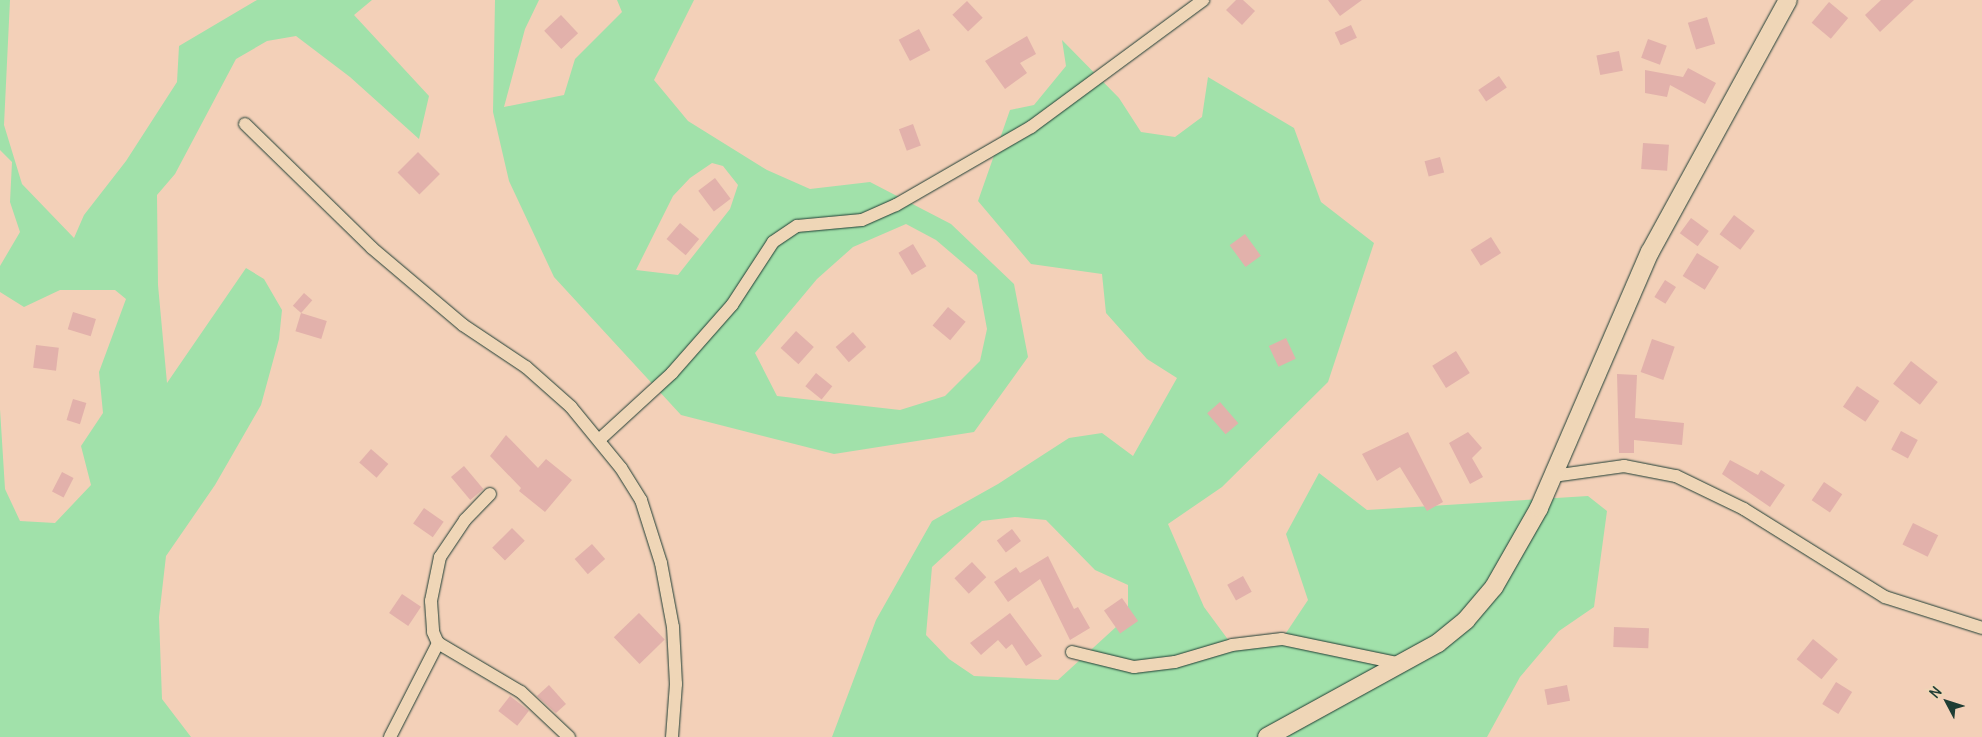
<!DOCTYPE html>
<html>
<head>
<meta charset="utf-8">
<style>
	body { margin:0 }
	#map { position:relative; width:1982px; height:737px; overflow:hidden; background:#f3d0b8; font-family:Delius,sans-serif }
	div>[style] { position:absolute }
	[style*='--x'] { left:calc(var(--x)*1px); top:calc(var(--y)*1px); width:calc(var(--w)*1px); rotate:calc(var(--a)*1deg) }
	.green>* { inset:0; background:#a1e1aa }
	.building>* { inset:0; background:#e2b1ab; transform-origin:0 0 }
	.roads { filter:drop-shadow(0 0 1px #1f3d34) drop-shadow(0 0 1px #1f3d34) }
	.minor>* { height:12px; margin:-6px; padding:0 6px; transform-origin:6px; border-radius:6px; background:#efd6b7 }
	.secondary>* { height:18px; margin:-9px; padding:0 9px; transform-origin:9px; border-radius:9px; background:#efd6b7 }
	span { translate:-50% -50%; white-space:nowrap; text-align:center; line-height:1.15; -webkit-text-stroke:4px #efd6b7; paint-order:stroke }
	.north { position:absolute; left:1922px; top:677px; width:50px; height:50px; -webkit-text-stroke:4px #efd6b7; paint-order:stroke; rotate:310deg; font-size:14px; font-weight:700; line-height:20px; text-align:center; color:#1f3d34 }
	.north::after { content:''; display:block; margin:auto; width:18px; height:22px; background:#1f3d34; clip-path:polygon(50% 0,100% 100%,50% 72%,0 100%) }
</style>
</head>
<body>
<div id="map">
	<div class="green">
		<i style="clip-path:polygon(0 0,10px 0,4px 125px,22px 184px,74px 238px,84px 215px,126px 161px,177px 82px,179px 46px,257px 0,372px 0,354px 15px,429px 96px,419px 139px,350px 77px,296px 36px,267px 41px,236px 59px,175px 174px,157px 195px,158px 285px,167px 383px,246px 268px,264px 279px,282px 310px,279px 339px,261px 405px,215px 485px,166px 556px,159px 617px,162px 699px,191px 737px,0 737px,0 409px,5px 489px,20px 521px,55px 523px,91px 485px,81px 446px,103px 413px,99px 372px,126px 299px,115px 290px,60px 290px,24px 307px,0 292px,0 266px,20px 232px,10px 202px,12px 162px,0 150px)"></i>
		<i style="clip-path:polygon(evenodd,495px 0,539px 0,525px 29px,504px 107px,564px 95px,575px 59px,622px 12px,617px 0,694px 0,654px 80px,688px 121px,767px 170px,810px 189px,870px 182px,951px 224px,1014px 284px,1028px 357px,974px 432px,834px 454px,681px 415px,554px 277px,509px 181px,493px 112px,495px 0,712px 163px,723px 166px,738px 185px,730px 209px,678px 275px,636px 270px,673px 196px,690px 178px,712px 163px,495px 0,906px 224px,936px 240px,977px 275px,987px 329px,980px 361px,945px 396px,900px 410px,777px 396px,755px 353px,817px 279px,853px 247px,906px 224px)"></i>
		<i style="clip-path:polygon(evenodd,1062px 40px,1119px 98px,1141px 132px,1175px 137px,1202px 117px,1208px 77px,1294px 128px,1321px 202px,1374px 243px,1328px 382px,1222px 487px,1168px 524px,1204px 607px,1232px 645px,1282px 639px,1308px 600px,1286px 534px,1319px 473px,1367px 510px,1588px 496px,1607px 511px,1594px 607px,1559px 631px,1520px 677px,1487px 737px,832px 737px,876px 620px,932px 521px,998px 484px,1069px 438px,1102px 433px,1133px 456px,1177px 378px,1147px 359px,1106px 313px,1102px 274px,1031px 264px,978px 201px,1010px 110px,1034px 105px,1066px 66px,1062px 40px,1015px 517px,1046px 520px,1095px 570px,1128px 585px,1128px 616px,1058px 680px,974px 676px,949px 659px,926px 635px,932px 567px,982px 521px,1015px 517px)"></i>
	</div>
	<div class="building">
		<i style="clip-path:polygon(1236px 0,1243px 0,1255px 11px,1242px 25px,1226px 10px)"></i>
		<i style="clip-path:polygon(1328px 0,1362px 0,1340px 16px)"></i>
		<i style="clip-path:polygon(1881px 0,1914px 0,1880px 32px,1865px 15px)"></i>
		<i style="left:967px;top:1px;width:23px;height:20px;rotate:47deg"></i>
		<i style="left:1829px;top:2px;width:25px;height:27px;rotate:40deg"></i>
		<i style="left:561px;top:15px;width:25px;height:23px;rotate:47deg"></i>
		<i style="left:1707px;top:17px;width:28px;height:20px;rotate:73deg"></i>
		<i style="left:1351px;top:25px;width:14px;height:18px;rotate:65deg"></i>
		<i style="left:919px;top:29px;width:24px;height:23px;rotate:62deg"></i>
		<i style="clip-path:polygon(1027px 36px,1036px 54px,1020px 63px,1027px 73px,1005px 89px,985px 61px)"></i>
		<i style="left:1648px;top:39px;width:20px;height:20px;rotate:20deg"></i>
		<i style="left:1619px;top:51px;width:20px;height:23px;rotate:79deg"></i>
		<i style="clip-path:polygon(1688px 68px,1716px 83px,1705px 104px,1670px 85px,1667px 97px,1645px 93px,1645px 70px,1683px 77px)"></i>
		<i style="left:1499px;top:76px;width:14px;height:25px;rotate:56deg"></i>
		<i style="left:913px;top:124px;width:23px;height:15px;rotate:70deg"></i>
		<i style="left:1643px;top:143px;width:26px;height:26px;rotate:4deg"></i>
		<i style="left:418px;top:152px;width:31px;height:29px;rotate:45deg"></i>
		<i style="left:1440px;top:157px;width:16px;height:16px;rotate:75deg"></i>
		<i style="left:715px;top:178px;width:26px;height:21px;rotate:53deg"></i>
		<i style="left:1734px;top:215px;width:26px;height:24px;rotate:37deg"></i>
		<i style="left:1691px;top:218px;width:22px;height:19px;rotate:36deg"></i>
		<i style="left:680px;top:223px;width:25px;height:21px;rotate:40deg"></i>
		<i style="left:1245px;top:234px;width:27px;height:19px;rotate:54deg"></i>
		<i style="left:1491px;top:237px;width:19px;height:24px;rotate:58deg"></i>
		<i style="left:913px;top:244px;width:26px;height:17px;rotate:59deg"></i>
		<i style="left:1697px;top:253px;width:26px;height:27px;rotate:32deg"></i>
		<i style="left:1665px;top:280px;width:13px;height:20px;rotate:32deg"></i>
		<i style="left:304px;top:293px;width:11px;height:17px;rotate:41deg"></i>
		<i style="left:948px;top:307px;width:23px;height:24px;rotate:40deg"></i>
		<i style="left:73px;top:312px;width:24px;height:18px;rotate:17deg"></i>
		<i style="left:301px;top:313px;width:27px;height:19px;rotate:17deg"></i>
		<i style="left:796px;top:331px;width:24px;height:23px;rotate:42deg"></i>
		<i style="left:853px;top:332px;width:20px;height:23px;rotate:49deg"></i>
		<i style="left:1286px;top:338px;width:23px;height:19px;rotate:65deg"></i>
		<i style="left:1652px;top:339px;width:24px;height:35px;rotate:19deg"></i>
		<i style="left:36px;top:345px;width:23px;height:23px;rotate:7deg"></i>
		<i style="left:1456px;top:351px;width:26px;height:28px;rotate:58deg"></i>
		<i style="left:1911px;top:361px;width:34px;height:29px;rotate:38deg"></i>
		<i style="left:816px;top:373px;width:21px;height:17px;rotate:39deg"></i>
		<i style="clip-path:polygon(1617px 374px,1637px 375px,1635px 418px,1684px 423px,1682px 445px,1634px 440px,1634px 453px,1619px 453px)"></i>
		<i style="left:1857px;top:386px;width:27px;height:25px;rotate:34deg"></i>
		<i style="left:73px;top:399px;width:14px;height:22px;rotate:17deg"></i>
		<i style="left:1220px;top:402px;width:28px;height:17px;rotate:49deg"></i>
		<i style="left:1901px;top:431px;width:19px;height:21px;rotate:28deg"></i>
		<i style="clip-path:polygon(1408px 432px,1443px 502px,1427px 511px,1400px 467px,1377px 481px,1362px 454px)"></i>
		<i style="clip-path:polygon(1468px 432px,1482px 448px,1472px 458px,1483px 477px,1470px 484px,1449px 443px)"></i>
		<i style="clip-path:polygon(506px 435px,538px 468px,546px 459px,572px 480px,545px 512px,519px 491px,521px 488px,490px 456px)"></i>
		<i style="left:371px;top:449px;width:23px;height:18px;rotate:41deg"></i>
		<i style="clip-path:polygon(1730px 460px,1758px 475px,1761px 470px,1785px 485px,1770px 507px,1722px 474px)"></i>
		<i style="left:464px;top:466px;width:30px;height:17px;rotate:50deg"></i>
		<i style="left:62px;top:472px;width:13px;height:22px;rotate:27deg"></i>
		<i style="left:1824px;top:482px;width:22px;height:22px;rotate:34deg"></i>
		<i style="left:424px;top:508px;width:24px;height:19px;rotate:35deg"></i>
		<i style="left:1913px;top:523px;width:28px;height:24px;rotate:26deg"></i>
		<i style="left:512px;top:528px;width:18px;height:28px;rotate:45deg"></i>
		<i style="left:1012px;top:529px;width:15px;height:19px;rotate:53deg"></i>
		<i style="left:592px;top:544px;width:20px;height:23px;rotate:49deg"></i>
		<i style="clip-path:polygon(1048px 556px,1074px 609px,1078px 607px,1090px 628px,1070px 640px,1040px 579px,1008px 602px,994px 582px,1016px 567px,1020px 573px)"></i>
		<i style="left:972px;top:562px;width:21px;height:24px;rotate:47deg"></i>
		<i style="left:1243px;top:576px;width:18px;height:18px;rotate:61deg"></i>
		<i style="left:402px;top:594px;width:23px;height:23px;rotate:34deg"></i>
		<i style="left:1122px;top:598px;width:28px;height:22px;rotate:55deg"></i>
		<i style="left:639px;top:613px;width:37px;height:35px;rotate:46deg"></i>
		<i style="clip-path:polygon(1010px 613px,1042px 656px,1026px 666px,1012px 644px,1006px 649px,998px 640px,981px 655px,970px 643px)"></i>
		<i style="left:1614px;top:627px;width:35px;height:20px;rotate:2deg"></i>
		<i style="left:1813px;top:639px;width:32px;height:26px;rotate:39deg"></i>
		<i style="left:1836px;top:682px;width:19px;height:26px;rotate:32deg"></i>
		<i style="clip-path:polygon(549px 685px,566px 704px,556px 713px,537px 696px)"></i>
		<i style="left:1567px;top:685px;width:16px;height:23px;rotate:79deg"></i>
		<i style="left:510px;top:696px;width:24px;height:19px;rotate:38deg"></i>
	</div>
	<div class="roads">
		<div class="minor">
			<i style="--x:245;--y:124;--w:177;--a:44.3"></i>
			<i style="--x:372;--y:248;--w:119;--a:40.2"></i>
			<i style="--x:463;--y:325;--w:76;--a:33.7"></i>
			<i style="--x:526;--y:367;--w:60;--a:41.6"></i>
			<i style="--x:571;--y:407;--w:79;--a:50.7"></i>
			<i style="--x:621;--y:468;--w:38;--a:58"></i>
			<i style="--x:641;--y:500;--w:66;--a:72.4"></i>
			<i style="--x:661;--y:563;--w:65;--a:79.4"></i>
			<i style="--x:673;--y:627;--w:57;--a:87"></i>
			<i style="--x:676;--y:684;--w:53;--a:94.3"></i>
			<i style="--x:599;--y:440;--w:99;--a:-42.5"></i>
			<i style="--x:672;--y:373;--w:91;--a:-48.6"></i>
			<i style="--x:732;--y:305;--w:75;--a:-56.9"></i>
			<i style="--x:773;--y:242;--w:29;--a:-34"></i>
			<i style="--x:797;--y:226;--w:65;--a:-5.3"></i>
			<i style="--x:862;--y:220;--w:37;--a:-24"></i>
			<i style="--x:896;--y:205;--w:156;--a:-30"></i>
			<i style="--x:1031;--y:127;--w:214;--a:-36.4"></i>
			<i style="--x:1553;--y:476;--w:72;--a:-8"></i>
			<i style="--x:1624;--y:466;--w:53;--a:10.9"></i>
			<i style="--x:1676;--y:476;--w:76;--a:25.9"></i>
			<i style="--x:1744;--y:509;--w:166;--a:32"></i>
			<i style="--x:1885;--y:597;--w:102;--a:17.7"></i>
			<i style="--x:490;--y:494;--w:36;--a:134"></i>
			<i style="--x:465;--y:520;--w:45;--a:124"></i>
			<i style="--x:440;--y:557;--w:45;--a:101.6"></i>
			<i style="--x:431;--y:601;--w:31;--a:86"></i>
			<i style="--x:433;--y:632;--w:12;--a:66"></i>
			<i style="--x:438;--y:643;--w:96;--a:30.6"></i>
			<i style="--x:521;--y:692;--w:66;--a:43.2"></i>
			<i style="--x:1072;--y:652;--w:64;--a:13.6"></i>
			<i style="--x:1134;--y:667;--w:41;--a:-7"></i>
			<i style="--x:1175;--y:662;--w:59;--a:-16.6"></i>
			<i style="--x:1232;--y:645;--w:50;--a:-6.8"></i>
			<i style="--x:1282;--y:639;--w:123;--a:11.8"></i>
			<i style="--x:390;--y:737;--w:106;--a:-62.9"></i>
		</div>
		<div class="secondary">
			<i style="--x:1267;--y:737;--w:195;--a:-28.8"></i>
			<i style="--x:1438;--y:643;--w:36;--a:-39"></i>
			<i style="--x:1466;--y:620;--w:43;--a:-49.7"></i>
			<i style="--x:1494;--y:587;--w:91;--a:-60.3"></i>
			<i style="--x:1539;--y:508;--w:279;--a:-66.6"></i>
			<i style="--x:1650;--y:252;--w:287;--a:-61.3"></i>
		</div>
	</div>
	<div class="north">N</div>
</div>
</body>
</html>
